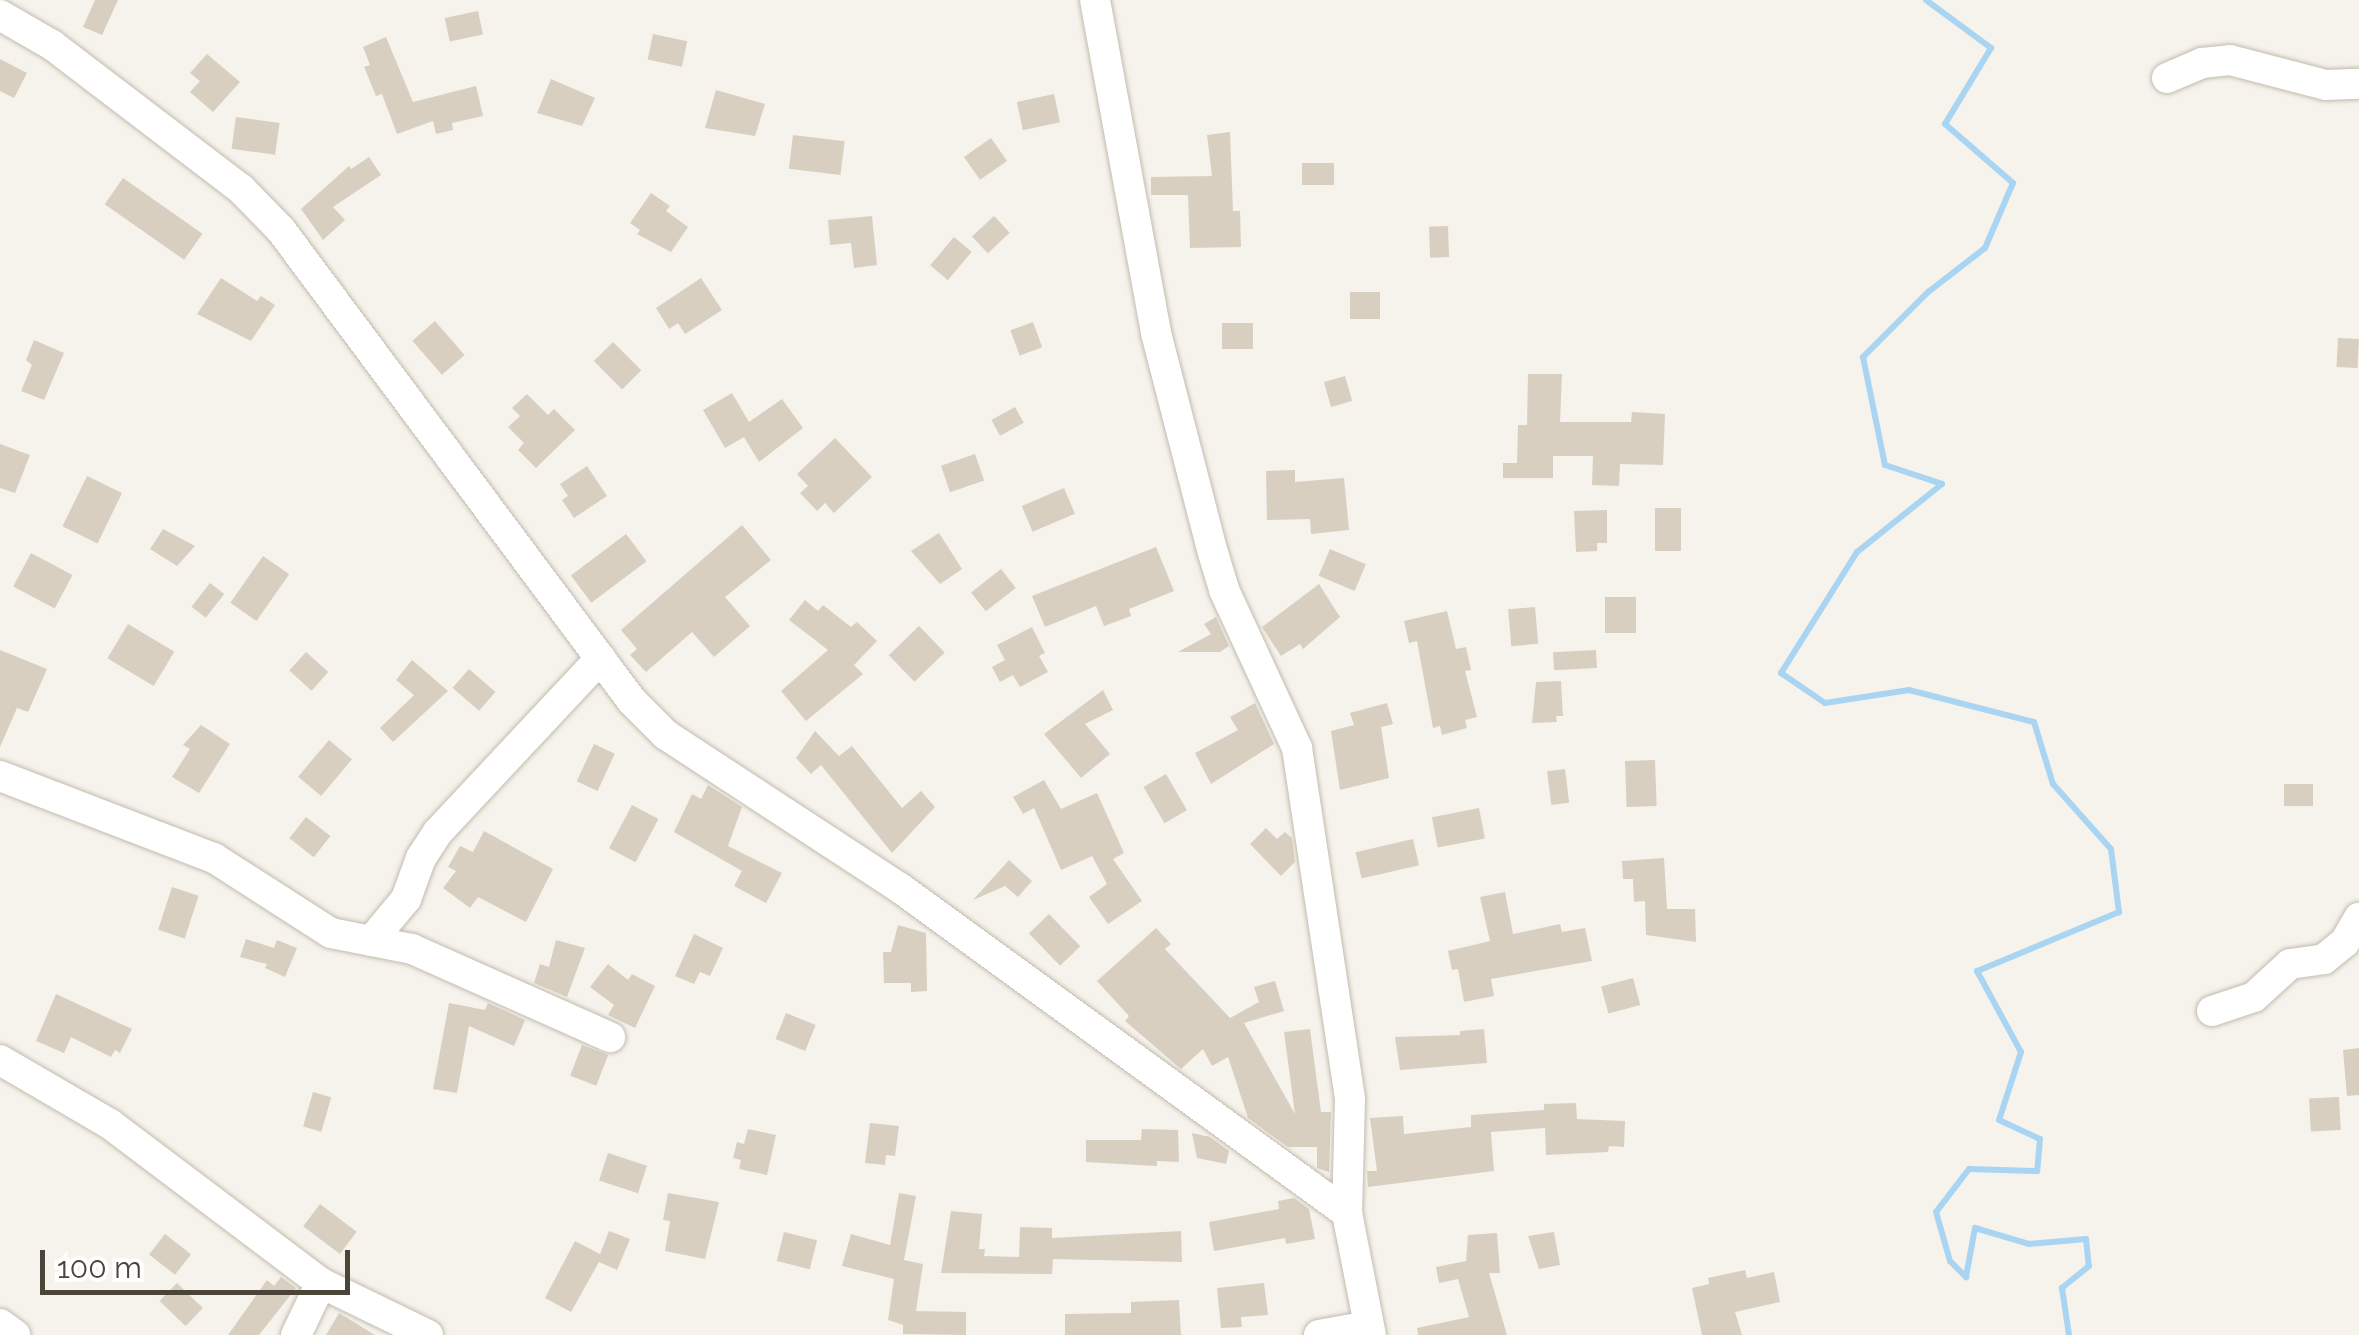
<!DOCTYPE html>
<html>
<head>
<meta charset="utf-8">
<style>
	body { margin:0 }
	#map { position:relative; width:2359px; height:1335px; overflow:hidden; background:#f6f3ec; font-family:Raleway,sans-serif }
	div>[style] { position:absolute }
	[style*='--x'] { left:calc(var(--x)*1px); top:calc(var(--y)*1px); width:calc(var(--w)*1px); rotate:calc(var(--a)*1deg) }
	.stream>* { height:6px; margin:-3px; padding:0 3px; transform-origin:3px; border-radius:3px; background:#a9d4f2 }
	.building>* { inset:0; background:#d8cfc1; transform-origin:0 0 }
	.roads { filter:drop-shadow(0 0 2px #c2bbae) drop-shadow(0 0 2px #c2bbae) }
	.minor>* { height:30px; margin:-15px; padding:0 15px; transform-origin:15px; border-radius:15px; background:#fff }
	span { translate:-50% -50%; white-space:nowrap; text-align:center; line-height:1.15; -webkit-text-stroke:10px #fff; paint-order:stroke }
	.scale { position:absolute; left:40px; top:1250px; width:310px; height:45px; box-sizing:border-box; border:5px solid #4b4439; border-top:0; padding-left:12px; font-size:30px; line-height:35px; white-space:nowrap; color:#4b4439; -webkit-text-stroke:8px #fff; paint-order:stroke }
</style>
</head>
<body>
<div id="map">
	<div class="stream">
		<i style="--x:1926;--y:0;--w:81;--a:36.4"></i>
		<i style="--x:1991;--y:48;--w:89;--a:121.2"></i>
		<i style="--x:1945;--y:124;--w:90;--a:40.9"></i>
		<i style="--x:2013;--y:183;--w:71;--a:113.3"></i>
		<i style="--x:1985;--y:248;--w:72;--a:142.3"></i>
		<i style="--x:1928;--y:292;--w:92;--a:135"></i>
		<i style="--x:1863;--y:357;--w:110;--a:78.5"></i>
		<i style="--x:1885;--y:465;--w:60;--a:18.4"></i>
		<i style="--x:1942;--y:484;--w:109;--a:141.3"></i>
		<i style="--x:1857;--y:552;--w:143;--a:122.1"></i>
		<i style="--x:1781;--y:673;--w:53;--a:34.3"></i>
		<i style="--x:1825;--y:703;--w:85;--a:-8.8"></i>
		<i style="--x:1909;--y:690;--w:129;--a:14.4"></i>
		<i style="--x:2034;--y:722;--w:65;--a:73"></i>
		<i style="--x:2053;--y:784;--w:87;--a:48.3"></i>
		<i style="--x:2111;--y:849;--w:64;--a:82.8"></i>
		<i style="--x:2119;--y:912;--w:154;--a:157.4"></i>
		<i style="--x:1977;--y:971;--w:92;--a:61.5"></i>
		<i style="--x:2021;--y:1052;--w:71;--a:107.9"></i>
		<i style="--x:1999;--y:1120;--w:45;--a:24.9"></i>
		<i style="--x:2040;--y:1139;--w:32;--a:95"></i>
		<i style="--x:2037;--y:1171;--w:68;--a:-178.3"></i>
		<i style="--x:1969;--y:1169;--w:54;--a:127.5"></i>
		<i style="--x:1936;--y:1212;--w:51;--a:74.1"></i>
		<i style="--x:1950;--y:1261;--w:23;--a:45"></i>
		<i style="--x:1966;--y:1277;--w:50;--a:-79.6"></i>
		<i style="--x:1975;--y:1228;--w:56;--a:16.5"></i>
		<i style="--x:2029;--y:1244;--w:57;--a:-5"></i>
		<i style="--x:2086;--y:1239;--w:27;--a:84"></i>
		<i style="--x:2089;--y:1266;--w:35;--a:141"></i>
		<i style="--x:2062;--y:1288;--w:48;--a:81.5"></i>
	</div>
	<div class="building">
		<i style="clip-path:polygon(95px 0,118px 0,102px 35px,83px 27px)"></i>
		<i style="left:478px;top:11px;width:24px;height:34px;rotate:78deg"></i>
		<i style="left:653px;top:34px;width:35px;height:26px;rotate:12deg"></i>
		<i style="clip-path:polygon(386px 37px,413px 102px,476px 86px,483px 116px,452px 123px,453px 130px,436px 134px,433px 121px,397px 134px,382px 94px,376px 96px,364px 67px,370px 65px,363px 47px)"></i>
		<i style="clip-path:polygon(207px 54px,240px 82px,213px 112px,190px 92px,200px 81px,190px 73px)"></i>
		<i style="clip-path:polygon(0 59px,27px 73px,14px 98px,0 91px)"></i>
		<i style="clip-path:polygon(551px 79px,595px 98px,582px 126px,537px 113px)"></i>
		<i style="clip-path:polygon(716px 90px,765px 104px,755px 136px,705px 128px)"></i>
		<i style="left:1054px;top:94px;width:29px;height:38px;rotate:78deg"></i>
		<i style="left:236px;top:117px;width:44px;height:32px;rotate:8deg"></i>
		<i style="clip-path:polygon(1230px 132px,1233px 211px,1240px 211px,1241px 247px,1190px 248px,1188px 195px,1151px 195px,1151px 177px,1212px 176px,1207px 135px)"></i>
		<i style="left:793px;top:135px;width:52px;height:34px;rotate:7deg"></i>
		<i style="left:991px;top:138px;width:28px;height:33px;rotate:55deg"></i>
		<i style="clip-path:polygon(369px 157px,381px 175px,333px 207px,345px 220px,323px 240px,301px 209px,349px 166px,351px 169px)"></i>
		<i style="left:1334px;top:163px;width:22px;height:32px;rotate:90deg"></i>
		<i style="left:123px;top:178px;width:97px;height:32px;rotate:35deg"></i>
		<i style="clip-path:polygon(651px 193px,670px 206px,666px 211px,688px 227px,671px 252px,637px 234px,640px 230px,630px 223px)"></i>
		<i style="clip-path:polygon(872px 216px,877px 265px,854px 268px,851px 243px,830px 245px,828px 220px)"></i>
		<i style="left:994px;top:216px;width:23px;height:30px;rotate:47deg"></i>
		<i style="left:1448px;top:226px;width:31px;height:19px;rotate:88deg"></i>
		<i style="left:954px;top:237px;width:23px;height:37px;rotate:40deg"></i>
		<i style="clip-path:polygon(221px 278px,257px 301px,261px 296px,275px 305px,251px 341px,197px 314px)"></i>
		<i style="clip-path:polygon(701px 278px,722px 310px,685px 334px,678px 323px,669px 329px,656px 308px)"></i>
		<i style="left:1350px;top:292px;width:30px;height:27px"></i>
		<i style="left:435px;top:321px;width:45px;height:30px;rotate:49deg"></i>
		<i style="left:1033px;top:322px;width:27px;height:24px;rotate:70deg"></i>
		<i style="left:1222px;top:323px;width:31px;height:26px"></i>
		<i style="left:2338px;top:338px;width:21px;height:29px;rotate:3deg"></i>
		<i style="clip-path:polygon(34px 340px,64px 353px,44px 400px,21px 391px,32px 365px,26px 360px)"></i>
		<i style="left:613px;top:342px;width:40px;height:27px;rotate:45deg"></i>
		<i style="clip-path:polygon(1528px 374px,1562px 374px,1560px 422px,1631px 422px,1632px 412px,1665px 414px,1663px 465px,1620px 464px,1619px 486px,1592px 485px,1593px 456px,1553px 456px,1553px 478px,1503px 478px,1503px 463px,1517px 463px,1518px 425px,1527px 425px)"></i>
		<i style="left:1345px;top:376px;width:26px;height:22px;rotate:74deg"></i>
		<i style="clip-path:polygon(732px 393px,749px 422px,782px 399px,803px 428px,759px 462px,744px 437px,725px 448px,703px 410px)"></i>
		<i style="clip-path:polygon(527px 394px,548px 415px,554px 409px,575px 430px,536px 468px,518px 450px,524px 443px,508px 427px,520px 416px,512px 408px)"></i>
		<i style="left:1015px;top:407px;width:18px;height:27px;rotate:61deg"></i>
		<i style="clip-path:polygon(835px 438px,872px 477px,834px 513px,825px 503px,817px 511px,800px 493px,808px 486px,797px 474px)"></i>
		<i style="clip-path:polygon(0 444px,30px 455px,15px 493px,0 488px)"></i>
		<i style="left:975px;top:454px;width:28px;height:36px;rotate:71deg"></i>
		<i style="clip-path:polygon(587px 466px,607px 496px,574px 518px,562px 500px,568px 496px,560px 484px)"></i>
		<i style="clip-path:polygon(1295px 470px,1295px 482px,1344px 478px,1349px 530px,1311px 534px,1310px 519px,1267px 520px,1266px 471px)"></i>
		<i style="left:87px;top:476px;width:39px;height:56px;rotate:26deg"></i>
		<i style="left:1064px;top:488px;width:28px;height:46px;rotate:67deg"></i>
		<i style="left:1655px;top:508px;width:26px;height:43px"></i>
		<i style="clip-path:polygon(1607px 510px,1607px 543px,1597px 543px,1597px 551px,1576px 552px,1574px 511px)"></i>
		<i style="clip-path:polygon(742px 525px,771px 560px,725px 597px,750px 626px,714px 657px,692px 632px,646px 672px,630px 655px,637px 649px,621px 630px)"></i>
		<i style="clip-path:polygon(163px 529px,195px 546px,177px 566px,150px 549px)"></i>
		<i style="clip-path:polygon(939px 533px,962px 569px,940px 584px,911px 551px)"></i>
		<i style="left:626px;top:534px;width:34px;height:69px;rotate:53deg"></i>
		<i style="clip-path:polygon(1156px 547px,1174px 591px,1129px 609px,1131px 616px,1104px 626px,1096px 606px,1045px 627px,1032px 596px)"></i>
		<i style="left:1330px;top:549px;width:39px;height:29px;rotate:23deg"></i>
		<i style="left:31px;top:553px;width:47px;height:38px;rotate:28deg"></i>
		<i style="left:263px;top:556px;width:32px;height:57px;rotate:35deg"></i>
		<i style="left:1001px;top:569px;width:24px;height:38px;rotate:52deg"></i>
		<i style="left:210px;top:583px;width:18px;height:30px;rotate:38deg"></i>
		<i style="clip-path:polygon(1319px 584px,1340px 617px,1303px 649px,1300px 644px,1281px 656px,1262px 627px)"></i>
		<i style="left:1636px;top:597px;width:36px;height:31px;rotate:90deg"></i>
		<i style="clip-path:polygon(805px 600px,818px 611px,823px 605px,851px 627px,857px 622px,877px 641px,854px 665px,863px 674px,806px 721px,781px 691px,828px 650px,789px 620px)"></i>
		<i style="left:1535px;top:607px;width:37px;height:27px;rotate:85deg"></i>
		<i style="clip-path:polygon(1447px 611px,1456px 649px,1466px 647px,1471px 670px,1465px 671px,1477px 717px,1465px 720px,1467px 728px,1442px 735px,1440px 726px,1433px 728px,1417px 641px,1409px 643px,1404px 621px)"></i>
		<i style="clip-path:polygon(1216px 617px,1229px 646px,1220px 652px,1178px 652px,1211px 634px,1204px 624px)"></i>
		<i style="left:128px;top:624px;width:54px;height:40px;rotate:31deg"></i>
		<i style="left:919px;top:626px;width:37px;height:42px;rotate:46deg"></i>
		<i style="clip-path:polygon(1032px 627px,1045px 653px,1039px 656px,1048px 672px,1020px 687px,1013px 675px,1000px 682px,992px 667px,1005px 660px,997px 645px)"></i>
		<i style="clip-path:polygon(0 650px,47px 669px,28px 712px,17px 708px,0 747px)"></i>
		<i style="left:1596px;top:650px;width:18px;height:43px;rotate:87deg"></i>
		<i style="left:306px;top:652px;width:30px;height:25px;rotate:42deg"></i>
		<i style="clip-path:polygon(412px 660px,448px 691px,393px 742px,380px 728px,414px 695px,396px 680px)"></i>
		<i style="left:469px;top:669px;width:35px;height:25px;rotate:41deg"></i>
		<i style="clip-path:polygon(1561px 681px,1563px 716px,1556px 716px,1557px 722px,1532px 723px,1536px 682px)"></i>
		<i style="clip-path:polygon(1103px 690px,1113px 710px,1085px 724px,1110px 754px,1081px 778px,1044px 734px)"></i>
		<i style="clip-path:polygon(1255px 703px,1274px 744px,1211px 784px,1195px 753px,1238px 730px,1230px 717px)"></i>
		<i style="clip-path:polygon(1387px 703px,1393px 724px,1381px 727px,1389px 778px,1340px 790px,1331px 731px,1354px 725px,1350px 713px)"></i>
		<i style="clip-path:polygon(201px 725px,230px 744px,199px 793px,172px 777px,190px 749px,183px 745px)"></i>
		<i style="clip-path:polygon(815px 731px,839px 756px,852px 746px,902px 808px,921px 791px,935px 807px,892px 853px,821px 765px,811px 774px,796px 758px)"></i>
		<i style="left:329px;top:740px;width:30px;height:48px;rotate:40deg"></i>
		<i style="left:594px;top:744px;width:23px;height:41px;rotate:25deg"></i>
		<i style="left:1655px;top:760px;width:46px;height:30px;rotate:88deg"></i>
		<i style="left:1565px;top:769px;width:34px;height:18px;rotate:83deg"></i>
		<i style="left:1166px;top:774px;width:42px;height:26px;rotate:60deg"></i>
		<i style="clip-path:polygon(1044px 780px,1061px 809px,1097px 793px,1124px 853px,1113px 859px,1142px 901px,1108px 924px,1089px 897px,1107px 884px,1092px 856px,1061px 870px,1034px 808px,1023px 814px,1013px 797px)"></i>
		<i style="left:2313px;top:784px;width:22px;height:29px;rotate:90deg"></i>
		<i style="clip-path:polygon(708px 785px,742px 807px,728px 846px,782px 873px,766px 903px,734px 886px,742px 871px,674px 832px,692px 794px,701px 799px)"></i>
		<i style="left:632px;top:805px;width:30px;height:49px;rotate:28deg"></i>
		<i style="left:1479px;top:808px;width:31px;height:48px;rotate:79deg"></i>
		<i style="left:306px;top:817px;width:31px;height:27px;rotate:38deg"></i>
		<i style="clip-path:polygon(1266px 828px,1277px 839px,1285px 832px,1292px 838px,1295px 862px,1281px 876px,1250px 844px)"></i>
		<i style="clip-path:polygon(484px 831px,553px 869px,526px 922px,478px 897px,470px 908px,443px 888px,456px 871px,448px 867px,460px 846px,473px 852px)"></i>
		<i style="left:1413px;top:839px;width:27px;height:59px;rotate:77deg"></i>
		<i style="clip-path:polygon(1664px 858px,1667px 909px,1695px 909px,1696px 942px,1646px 935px,1645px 901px,1634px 902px,1633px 879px,1623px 879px,1622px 861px)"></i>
		<i style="clip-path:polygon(1009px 860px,1032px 881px,1018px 897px,1005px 886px,973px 900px)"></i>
		<i style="left:172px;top:887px;width:28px;height:45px;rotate:18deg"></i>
		<i style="clip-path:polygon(1505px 892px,1513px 934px,1560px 924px,1562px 932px,1585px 928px,1592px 961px,1491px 979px,1494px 996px,1464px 1002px,1458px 969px,1452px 970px,1448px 951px,1490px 941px,1480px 897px)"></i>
		<i style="left:1049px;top:914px;width:45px;height:28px;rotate:46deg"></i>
		<i style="clip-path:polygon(898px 925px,926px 933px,927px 991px,911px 992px,911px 983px,884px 983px,883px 952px,891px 952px)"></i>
		<i style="clip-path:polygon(1156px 928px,1171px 944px,1165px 949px,1230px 1018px,1259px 1002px,1254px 987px,1275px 981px,1284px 1011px,1244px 1023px,1295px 1114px,1284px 1032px,1310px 1029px,1321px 1112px,1331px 1112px,1329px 1172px,1317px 1168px,1317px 1147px,1288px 1147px,1248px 1118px,1228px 1057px,1212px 1066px,1203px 1049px,1181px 1069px,1125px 1021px,1129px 1016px,1097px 981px)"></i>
		<i style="clip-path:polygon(694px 934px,723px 948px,710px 976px,700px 972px,694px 984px,675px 976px)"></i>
		<i style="clip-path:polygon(246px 939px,274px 948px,277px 940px,297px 948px,285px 977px,265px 968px,267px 964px,240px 957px)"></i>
		<i style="clip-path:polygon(556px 940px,585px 948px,567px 997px,534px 983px,540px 964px,549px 967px)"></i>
		<i style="clip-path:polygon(608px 964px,628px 980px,632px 974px,655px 986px,635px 1028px,608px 1015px,614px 1005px,590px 987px)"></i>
		<i style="left:1633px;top:978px;width:28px;height:33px;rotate:75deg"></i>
		<i style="clip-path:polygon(56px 994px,132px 1029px,120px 1053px,115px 1050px,111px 1057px,71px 1037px,64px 1053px,36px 1041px)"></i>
		<i style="clip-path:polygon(449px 1003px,485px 1010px,488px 1003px,525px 1020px,514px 1046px,469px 1026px,457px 1093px,433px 1089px)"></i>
		<i style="left:786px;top:1013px;width:32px;height:28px;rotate:22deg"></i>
		<i style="clip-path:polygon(1484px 1029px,1487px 1063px,1400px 1070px,1395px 1037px,1460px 1035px,1460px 1031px)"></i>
		<i style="left:582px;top:1045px;width:28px;height:33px;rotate:21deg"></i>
		<i style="clip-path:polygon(2359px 1048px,2359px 1095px,2347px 1096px,2343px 1050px)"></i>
		<i style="left:313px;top:1092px;width:19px;height:36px;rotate:16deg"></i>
		<i style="left:2339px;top:1097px;width:33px;height:30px;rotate:87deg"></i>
		<i style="clip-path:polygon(1576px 1103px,1577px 1119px,1625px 1121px,1624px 1147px,1609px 1146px,1608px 1152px,1546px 1155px,1545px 1128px,1491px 1132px,1494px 1171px,1368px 1187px,1367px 1171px,1377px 1171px,1370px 1118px,1403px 1116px,1404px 1134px,1471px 1127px,1471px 1115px,1544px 1110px,1544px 1104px)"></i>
		<i style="clip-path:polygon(870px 1123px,899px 1126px,895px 1156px,886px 1155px,885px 1165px,865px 1163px)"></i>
		<i style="clip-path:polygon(748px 1129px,776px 1135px,767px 1175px,739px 1169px,741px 1160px,733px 1158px,737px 1142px,744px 1144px)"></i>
		<i style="clip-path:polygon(1142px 1129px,1178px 1130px,1179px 1162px,1157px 1161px,1157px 1166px,1086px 1162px,1086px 1140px,1141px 1140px)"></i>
		<i style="clip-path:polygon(1192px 1133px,1210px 1137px,1229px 1151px,1226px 1164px,1197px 1158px)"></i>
		<i style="left:608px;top:1153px;width:41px;height:29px;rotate:18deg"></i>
		<i style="clip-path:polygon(668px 1193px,719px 1202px,705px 1259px,665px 1251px,670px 1221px,663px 1220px)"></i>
		<i style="clip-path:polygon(899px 1193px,916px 1196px,904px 1260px,923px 1264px,916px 1311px,966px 1312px,966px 1335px,903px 1334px,903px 1325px,888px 1320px,894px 1279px,842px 1266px,851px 1234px,890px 1245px)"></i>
		<i style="clip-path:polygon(1294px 1198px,1309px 1209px,1315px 1239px,1286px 1244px,1285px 1238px,1214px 1251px,1209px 1222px,1279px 1209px,1278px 1201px)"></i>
		<i style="left:320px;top:1204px;width:46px;height:28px;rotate:37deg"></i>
		<i style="clip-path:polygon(951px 1211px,982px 1214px,979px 1249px,985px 1249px,984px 1256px,1019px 1257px,1020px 1227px,1052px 1228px,1052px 1238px,1181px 1231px,1182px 1262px,1053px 1259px,1052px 1274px,941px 1273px)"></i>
		<i style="clip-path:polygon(609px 1231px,630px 1239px,617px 1270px,599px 1262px,571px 1312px,545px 1298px,575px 1241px,600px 1254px)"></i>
		<i style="left:784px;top:1232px;width:34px;height:30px;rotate:14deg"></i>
		<i style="clip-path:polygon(1554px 1232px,1560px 1265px,1539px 1269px,1528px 1236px)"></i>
		<i style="clip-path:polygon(1497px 1233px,1500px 1273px,1489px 1273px,1507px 1335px,1418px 1335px,1417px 1328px,1469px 1317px,1458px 1279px,1439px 1283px,1436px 1267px,1466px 1261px,1468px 1235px)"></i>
		<i style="left:165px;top:1234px;width:33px;height:26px;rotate:38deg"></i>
		<i style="clip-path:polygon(1745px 1270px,1747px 1278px,1774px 1272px,1780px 1302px,1735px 1312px,1742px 1335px,1702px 1335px,1692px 1288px,1709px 1284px,1708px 1278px)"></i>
		<i style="clip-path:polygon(281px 1277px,296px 1288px,259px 1335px,228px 1335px,267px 1280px,274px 1286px)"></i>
		<i style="left:177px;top:1283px;width:36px;height:25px;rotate:44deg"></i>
		<i style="clip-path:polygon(1264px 1283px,1268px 1315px,1241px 1317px,1242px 1327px,1221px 1328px,1217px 1288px)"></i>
		<i style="clip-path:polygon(1179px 1300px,1181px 1335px,1065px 1335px,1065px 1314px,1131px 1313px,1131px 1302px)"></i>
		<i style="clip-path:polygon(339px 1313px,375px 1335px,326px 1335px)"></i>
	</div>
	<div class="roads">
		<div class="minor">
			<i style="--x:1095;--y:0;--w:339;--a:79.6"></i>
			<i style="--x:1156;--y:333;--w:227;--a:75.5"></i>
			<i style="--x:1213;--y:553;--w:39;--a:73"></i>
			<i style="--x:1224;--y:590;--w:174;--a:65.2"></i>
			<i style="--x:1297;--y:748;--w:355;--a:81.4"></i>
			<i style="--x:1350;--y:1099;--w:114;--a:91.5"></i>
			<i style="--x:1347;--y:1213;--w:124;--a:78.9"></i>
			<i style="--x:0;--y:15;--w:60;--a:30"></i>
			<i style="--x:52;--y:45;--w:238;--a:37.3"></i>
			<i style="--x:241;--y:189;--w:57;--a:45.7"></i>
			<i style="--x:281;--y:230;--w:587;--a:53.31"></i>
			<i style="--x:632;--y:701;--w:48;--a:45"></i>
			<i style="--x:666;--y:735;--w:280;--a:33.2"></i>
			<i style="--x:900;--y:888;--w:553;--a:36.02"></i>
			<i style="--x:2167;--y:78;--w:38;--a:-23"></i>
			<i style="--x:2202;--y:63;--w:28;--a:-6"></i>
			<i style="--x:2230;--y:60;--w:99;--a:14.6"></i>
			<i style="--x:2326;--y:85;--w:33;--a:-2"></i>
			<i style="--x:0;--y:776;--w:229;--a:21"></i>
			<i style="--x:214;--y:858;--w:139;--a:32.7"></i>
			<i style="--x:331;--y:933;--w:83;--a:11.2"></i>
			<i style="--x:412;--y:949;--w:217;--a:24"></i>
			<i style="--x:371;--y:941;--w:55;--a:-50.2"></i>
			<i style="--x:406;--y:899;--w:44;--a:-69.9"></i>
			<i style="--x:421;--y:858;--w:31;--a:-57"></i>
			<i style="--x:438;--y:832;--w:238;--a:-46.9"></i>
			<i style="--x:2212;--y:1011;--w:44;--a:-18.4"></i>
			<i style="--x:2254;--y:997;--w:49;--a:-42.5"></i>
			<i style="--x:2290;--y:964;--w:34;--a:-8"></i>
			<i style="--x:2324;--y:959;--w:27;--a:-39"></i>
			<i style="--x:2345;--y:942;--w:28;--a:-60"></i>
			<i style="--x:0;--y:1060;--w:127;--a:30.2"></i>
			<i style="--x:110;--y:1124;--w:264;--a:37"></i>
			<i style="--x:321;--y:1283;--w:119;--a:25.9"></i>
			<i style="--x:0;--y:1324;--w:19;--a:36"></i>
			<i style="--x:296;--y:1335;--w:58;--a:-64.3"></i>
			<i style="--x:1319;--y:1335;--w:50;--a:-10.4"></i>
		</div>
	</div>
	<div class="scale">100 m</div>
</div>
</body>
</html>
